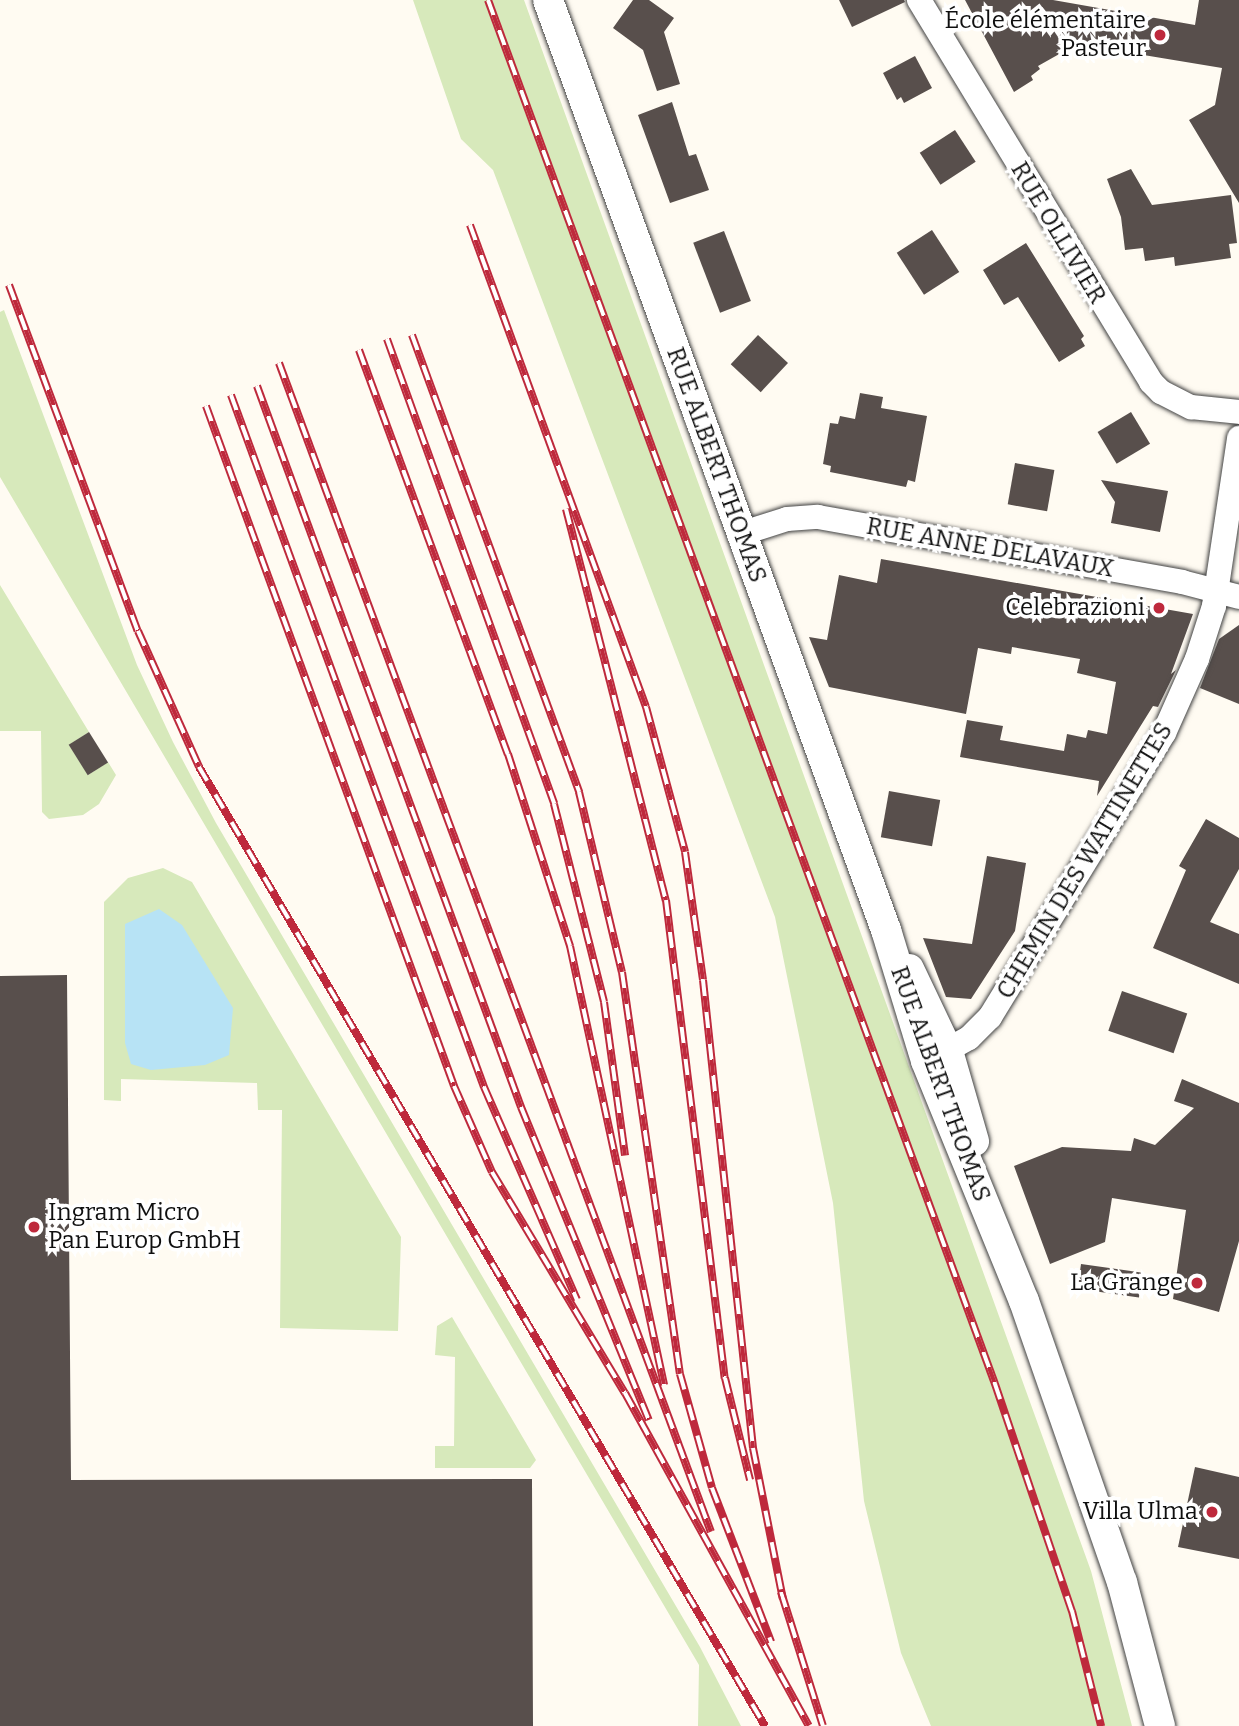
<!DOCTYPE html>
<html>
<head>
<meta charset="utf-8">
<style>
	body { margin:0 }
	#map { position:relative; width:1239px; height:1726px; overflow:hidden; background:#fffbf2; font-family:Bitter,serif }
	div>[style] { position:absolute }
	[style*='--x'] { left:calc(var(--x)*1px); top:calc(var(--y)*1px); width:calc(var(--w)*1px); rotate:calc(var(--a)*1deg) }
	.green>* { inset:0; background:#d7e9bb }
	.water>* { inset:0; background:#b7e3f5 }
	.building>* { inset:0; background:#584f4c; transform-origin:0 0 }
	.roads { filter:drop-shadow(0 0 2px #424242) drop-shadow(0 0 2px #424242) }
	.minor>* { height:24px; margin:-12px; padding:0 12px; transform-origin:12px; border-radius:12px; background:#fff }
	.tertiary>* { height:30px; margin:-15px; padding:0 15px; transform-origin:15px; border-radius:15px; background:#fff }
	.rail>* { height:8px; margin-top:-4px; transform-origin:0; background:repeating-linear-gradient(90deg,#fff 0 16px,#be293c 0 32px); box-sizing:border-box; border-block:2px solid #be293c }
	.dots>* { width:19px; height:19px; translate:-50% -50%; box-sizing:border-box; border:4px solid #fff; border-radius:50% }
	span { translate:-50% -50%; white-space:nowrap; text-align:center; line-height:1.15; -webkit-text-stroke:7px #fff; paint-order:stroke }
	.poi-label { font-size:24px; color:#0f0f0f }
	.right { translate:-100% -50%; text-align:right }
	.left { translate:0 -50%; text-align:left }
	.street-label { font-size:24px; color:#0f0f0f }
</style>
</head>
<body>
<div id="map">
	<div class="green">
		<i style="clip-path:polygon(413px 0,524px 0,1091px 1571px,1132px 1726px,931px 1726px,901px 1653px,864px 1501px,833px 1203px,775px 917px,493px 170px,461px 139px)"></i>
		<i style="clip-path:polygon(4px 310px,137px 665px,173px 742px,216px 823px,700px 1647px,741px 1726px,698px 1726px,699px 1665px,0 477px,0 312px)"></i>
		<i style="clip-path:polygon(0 585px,89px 732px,69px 745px,88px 775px,108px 762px,116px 775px,99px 804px,83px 815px,49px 819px,42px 812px,41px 731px,0 731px)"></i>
		<i style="clip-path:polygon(163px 868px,192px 882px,401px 1237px,398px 1331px,280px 1328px,282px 1110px,258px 1110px,257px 1083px,121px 1079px,121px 1101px,104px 1100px,104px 902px,128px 878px)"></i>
		<i style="clip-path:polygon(452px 1317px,536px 1460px,530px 1468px,435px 1468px,435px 1446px,454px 1446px,455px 1357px,435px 1355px,437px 1326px)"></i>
	</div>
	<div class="water">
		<i style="clip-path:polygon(159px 909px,182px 925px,233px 1008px,229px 1055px,205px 1065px,151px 1070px,131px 1064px,125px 1043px,125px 924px)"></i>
	</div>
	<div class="building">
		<i style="clip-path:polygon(633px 0,649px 0,674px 18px,664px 32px,680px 84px,657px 91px,643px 50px,613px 28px)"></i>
		<i style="clip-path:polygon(839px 0,904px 0,905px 2px,852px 27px)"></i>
		<i style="clip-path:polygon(965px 0,1053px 0,1195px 25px,1199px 0,1239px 0,1239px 203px,1189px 120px,1215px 105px,1222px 68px,1077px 44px,1038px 66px,1040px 69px,1031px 76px,1033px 80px,1014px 92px)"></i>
		<i style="clip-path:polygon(915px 56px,932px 88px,904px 103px,901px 97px,897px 100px,883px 73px)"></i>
		<i style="clip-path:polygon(672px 102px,689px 156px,696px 154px,709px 190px,670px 203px,638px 115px)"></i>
		<i style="left:955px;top:130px;width:38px;height:42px;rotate:57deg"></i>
		<i style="clip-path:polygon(1131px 169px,1152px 205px,1231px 195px,1237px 243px,1229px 244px,1231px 258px,1175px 266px,1174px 257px,1145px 261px,1143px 248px,1125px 250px,1121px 217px,1107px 179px)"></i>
		<i style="left:932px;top:230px;width:50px;height:42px;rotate:57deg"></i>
		<i style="left:724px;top:231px;width:75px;height:33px;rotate:69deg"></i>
		<i style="clip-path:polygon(1026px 243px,1084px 336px,1081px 339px,1085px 346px,1059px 362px,1018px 297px,1004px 305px,983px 270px)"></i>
		<i style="left:758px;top:335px;width:41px;height:40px;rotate:43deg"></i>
		<i style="clip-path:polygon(860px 393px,883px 397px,881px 408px,927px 416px,915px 482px,908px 480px,906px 487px,830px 472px,831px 466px,823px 464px,830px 423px,838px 424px,840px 416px,855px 419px)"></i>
		<i style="left:1131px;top:412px;width:37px;height:39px;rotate:59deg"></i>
		<i style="left:1015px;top:463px;width:40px;height:42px;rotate:10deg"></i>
		<i style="clip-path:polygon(1101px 480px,1168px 491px,1160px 532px,1111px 523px,1115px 502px)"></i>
		<i style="clip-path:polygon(881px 559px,1193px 614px,1171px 674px,1176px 670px,1158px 707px,1153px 706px,1097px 796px,1099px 781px,960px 757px,967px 720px,1003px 726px,1000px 740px,1064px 751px,1067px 734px,1086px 738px,1088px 730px,1107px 734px,1116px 682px,1077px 673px,1080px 659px,1012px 647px,1011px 654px,978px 648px,966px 714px,829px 687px,809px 637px,827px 640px,839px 575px,877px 583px)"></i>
		<i style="clip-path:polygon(1239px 625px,1239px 704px,1200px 688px,1219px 639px)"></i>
		<i style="left:89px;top:732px;width:36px;height:24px;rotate:58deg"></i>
		<i style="left:889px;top:791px;width:52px;height:47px;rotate:10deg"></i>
		<i style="clip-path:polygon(1206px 819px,1239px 838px,1239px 869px,1210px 922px,1239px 934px,1239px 984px,1153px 948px,1186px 870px,1179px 866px)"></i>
		<i style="clip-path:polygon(987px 856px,1026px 863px,1015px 931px,971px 999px,946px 997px,923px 938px,972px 944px)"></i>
		<i style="clip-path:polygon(67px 975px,71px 1480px,532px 1479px,533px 1726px,0 1726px,0 976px)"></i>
		<i style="left:1122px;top:991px;width:69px;height:42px;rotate:19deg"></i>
		<i style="clip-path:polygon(1182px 1079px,1239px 1103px,1239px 1241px,1219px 1312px,1173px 1299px,1186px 1210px,1112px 1198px,1105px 1242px,1050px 1264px,1014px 1166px,1062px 1147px,1131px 1151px,1134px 1138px,1155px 1145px,1194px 1108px,1174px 1101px)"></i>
		<i style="left:1081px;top:1264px;width:62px;height:25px;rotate:8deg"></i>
		<i style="clip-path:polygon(1195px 1467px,1239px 1477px,1239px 1559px,1178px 1547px)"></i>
	</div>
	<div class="roads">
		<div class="minor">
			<i style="--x:919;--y:0;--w:447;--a:58.7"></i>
			<i style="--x:1151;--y:382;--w:14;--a:45"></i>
			<i style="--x:1161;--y:392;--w:34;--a:27"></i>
			<i style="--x:1191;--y:407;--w:48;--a:5.9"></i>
			<i style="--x:740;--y:534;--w:49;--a:-17.7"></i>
			<i style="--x:787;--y:519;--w:31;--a:-4"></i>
			<i style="--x:818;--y:517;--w:370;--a:10.1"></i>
			<i style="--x:1182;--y:582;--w:59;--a:14.7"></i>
			<i style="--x:933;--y:1058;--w:41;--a:-29.1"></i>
			<i style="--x:969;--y:1038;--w:30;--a:-45"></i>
			<i style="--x:990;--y:1017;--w:333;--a:-58.5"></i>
			<i style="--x:1164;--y:733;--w:81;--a:-66"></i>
			<i style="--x:1197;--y:659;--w:56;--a:-72.2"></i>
			<i style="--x:1214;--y:606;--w:170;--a:-81.5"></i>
		</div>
		<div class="tertiary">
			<i style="--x:548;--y:0;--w:990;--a:70.03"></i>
			<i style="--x:886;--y:930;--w:137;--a:73"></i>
			<i style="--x:926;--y:1061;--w:259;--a:67.8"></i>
			<i style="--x:1024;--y:1301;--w:298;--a:70.8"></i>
			<i style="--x:1122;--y:1582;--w:149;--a:75.2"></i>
			<i style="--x:909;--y:969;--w:91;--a:64.6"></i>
			<i style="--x:948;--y:1051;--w:94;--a:73.9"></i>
		</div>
	</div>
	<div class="rail">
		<i style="--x:488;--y:0;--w:1474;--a:69.88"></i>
		<i style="--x:995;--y:1384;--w:240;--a:71.3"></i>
		<i style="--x:1072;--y:1611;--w:119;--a:75.8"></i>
		<i style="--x:470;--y:225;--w:513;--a:69.94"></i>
		<i style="--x:646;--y:707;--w:150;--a:74.9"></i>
		<i style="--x:685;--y:852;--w:129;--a:82"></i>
		<i style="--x:703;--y:980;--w:471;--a:83.9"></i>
		<i style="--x:753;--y:1448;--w:154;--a:78.8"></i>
		<i style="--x:9;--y:285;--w:369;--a:69.6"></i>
		<i style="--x:138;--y:631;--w:149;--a:65.8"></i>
		<i style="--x:199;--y:767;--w:1114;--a:59.45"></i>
		<i style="--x:412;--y:335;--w:487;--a:69.9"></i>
		<i style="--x:579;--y:792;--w:185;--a:76.6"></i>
		<i style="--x:622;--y:972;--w:406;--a:81.8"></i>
		<i style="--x:680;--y:1374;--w:118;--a:74.3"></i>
		<i style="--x:712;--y:1488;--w:165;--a:69"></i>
		<i style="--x:387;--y:339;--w:494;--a:70.2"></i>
		<i style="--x:554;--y:804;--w:204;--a:75.8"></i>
		<i style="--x:604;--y:1002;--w:155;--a:82.2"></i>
		<i style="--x:359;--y:350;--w:431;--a:69.8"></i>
		<i style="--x:508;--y:754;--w:202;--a:72.1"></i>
		<i style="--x:570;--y:946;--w:449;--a:77.9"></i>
		<i style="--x:279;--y:363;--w:1246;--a:69.72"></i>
		<i style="--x:257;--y:386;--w:768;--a:69.89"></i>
		<i style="--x:521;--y:1107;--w:338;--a:67.8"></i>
		<i style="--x:231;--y:395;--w:737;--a:69.92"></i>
		<i style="--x:484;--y:1087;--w:232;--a:66.4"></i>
		<i style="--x:206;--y:406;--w:724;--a:69.96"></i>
		<i style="--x:454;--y:1086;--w:94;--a:66.2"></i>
		<i style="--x:492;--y:1172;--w:258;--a:59"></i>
		<i style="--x:625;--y:1393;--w:380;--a:61.1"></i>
		<i style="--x:566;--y:509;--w:404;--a:75.7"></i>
		<i style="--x:666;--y:900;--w:482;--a:83"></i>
		<i style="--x:725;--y:1378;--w:105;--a:76.2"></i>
		<i style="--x:781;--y:1592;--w:140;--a:72.6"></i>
	</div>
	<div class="dots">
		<i style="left:1160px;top:35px;background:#be293c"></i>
		<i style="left:1159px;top:608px;background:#be293c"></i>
		<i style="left:34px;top:1227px;background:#be293c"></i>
		<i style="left:1197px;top:1283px;background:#be293c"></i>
		<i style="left:1212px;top:1512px;background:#be293c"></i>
	</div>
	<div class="poi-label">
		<span class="right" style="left:1146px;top:35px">École élémentaire<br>Pasteur</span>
		<span class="right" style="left:1145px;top:608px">Celebrazioni</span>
		<span class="left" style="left:48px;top:1227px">Ingram Micro<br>Pan Europ GmbH</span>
		<span class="right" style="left:1183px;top:1283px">La Grange</span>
		<span class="right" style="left:1198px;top:1512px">Villa Ulma</span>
	</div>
	<div class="street-label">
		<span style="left:1058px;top:233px;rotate:59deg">RUE OLLIVIER</span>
		<span style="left:716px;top:465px;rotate:70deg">RUE ALBERT THOMAS</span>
		<span style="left:990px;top:548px;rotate:10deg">RUE ANNE DELAVAUX</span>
		<span style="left:1085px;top:861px;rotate:-59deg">CHEMIN DES WATTINETTES</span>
		<span style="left:940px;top:1084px;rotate:70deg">RUE ALBERT THOMAS</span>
	</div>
</div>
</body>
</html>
